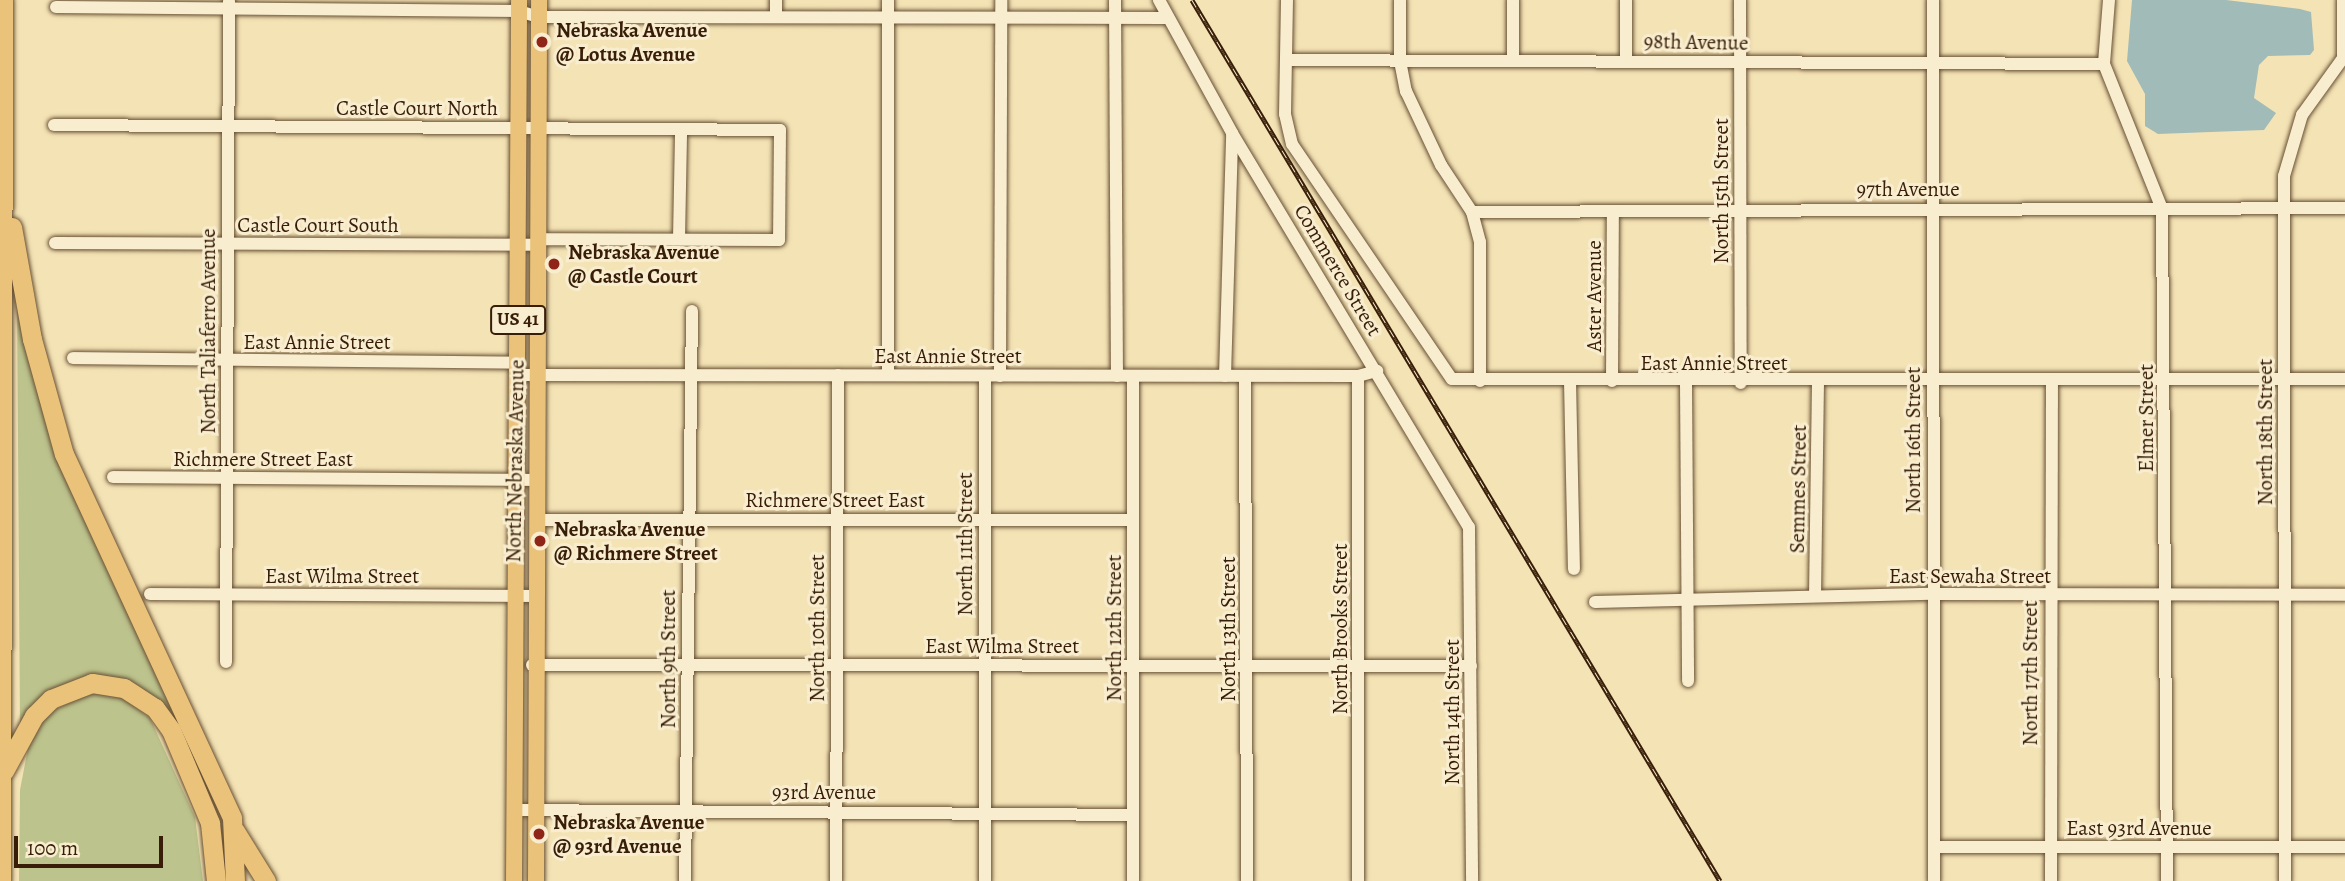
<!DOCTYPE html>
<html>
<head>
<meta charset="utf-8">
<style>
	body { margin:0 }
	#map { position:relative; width:2345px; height:881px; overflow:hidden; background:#f4e3b5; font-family:Alegreya,serif }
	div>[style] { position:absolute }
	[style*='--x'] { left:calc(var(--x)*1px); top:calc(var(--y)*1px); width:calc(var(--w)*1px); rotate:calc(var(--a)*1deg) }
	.green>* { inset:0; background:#bcc38d }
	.water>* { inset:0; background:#a1bbb9 }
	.roads { filter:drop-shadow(0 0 2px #674f33) drop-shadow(0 0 2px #674f33) }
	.minor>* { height:12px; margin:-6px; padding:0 6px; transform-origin:6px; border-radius:6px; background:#f8edcf }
	.major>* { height:16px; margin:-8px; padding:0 8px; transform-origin:8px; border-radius:8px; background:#eac27a }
	.highway>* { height:19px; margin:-9.5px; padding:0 9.5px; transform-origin:9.5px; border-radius:9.5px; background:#eac27a }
	.rail>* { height:5px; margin-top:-2.5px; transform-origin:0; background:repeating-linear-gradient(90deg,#f8edcf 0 8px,#381e08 0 16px); box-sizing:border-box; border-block:2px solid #381e08 }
	.dots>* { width:19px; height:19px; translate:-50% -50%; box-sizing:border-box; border:4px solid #f8edcf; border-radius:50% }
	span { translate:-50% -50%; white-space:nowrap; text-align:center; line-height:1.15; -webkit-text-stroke:6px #f8edcf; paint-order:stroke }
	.shield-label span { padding:2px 5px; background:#f8edcf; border:2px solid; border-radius:5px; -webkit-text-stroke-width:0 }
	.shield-label { font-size:19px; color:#381e08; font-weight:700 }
	.poi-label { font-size:21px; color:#381e08; font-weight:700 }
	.left { translate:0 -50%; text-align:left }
	.street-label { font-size:21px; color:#381e08 }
	.scale { position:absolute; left:14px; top:836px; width:149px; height:32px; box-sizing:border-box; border:4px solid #381e08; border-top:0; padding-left:9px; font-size:21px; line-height:24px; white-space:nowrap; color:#381e08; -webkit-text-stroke:5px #f8edcf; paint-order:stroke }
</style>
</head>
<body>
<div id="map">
	<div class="green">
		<i style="clip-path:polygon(17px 297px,41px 386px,175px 709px,169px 711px,139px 686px,105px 679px,20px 728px)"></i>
		<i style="clip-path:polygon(90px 690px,117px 693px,150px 718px,195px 817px,203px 881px,19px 881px,20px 790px,28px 748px,44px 716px)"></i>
	</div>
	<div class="water">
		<i style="clip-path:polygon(2132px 0,2226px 0,2300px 9px,2311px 12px,2314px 50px,2310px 55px,2268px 56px,2259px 65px,2254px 98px,2276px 113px,2264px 130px,2158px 134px,2145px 126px,2145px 94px,2127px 61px)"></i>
	</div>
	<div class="roads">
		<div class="minor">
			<i style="--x:1115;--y:0;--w:376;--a:89.7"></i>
			<i style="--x:1159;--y:0;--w:152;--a:61.2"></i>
			<i style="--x:1232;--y:133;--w:460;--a:59"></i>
			<i style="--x:1469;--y:527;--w:354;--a:89.5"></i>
			<i style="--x:1287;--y:0;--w:114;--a:91"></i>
			<i style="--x:1285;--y:114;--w:31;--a:77"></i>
			<i style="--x:1292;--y:144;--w:284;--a:55.8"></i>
			<i style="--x:1452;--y:379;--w:893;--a:0"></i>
			<i style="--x:1400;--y:0;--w:61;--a:90"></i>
			<i style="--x:1400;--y:61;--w:31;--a:79"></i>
			<i style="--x:1406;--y:91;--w:82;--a:64.7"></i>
			<i style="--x:1441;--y:165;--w:56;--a:56.6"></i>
			<i style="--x:1472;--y:212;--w:31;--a:75"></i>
			<i style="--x:1480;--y:242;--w:139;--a:90"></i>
			<i style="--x:1513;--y:0;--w:60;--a:90"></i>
			<i style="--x:1626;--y:0;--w:61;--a:90"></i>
			<i style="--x:1740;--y:0;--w:383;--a:89.9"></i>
			<i style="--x:1933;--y:0;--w:881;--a:89.93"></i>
			<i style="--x:2109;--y:0;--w:64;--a:94.5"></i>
			<i style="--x:2104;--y:64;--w:156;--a:68.2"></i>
			<i style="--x:2162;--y:209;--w:672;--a:89.57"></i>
			<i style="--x:56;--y:7;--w:463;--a:0.5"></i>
			<i style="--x:519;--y:11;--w:21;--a:17"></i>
			<i style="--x:539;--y:17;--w:627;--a:0.09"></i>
			<i style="--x:776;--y:17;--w:17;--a:-90"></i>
			<i style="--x:1287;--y:60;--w:817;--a:0.28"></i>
			<i style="--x:54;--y:125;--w:726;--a:0.39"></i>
			<i style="--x:780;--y:130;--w:110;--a:90.5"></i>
			<i style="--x:779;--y:240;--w:241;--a:-179.8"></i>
			<i style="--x:1472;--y:212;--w:873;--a:-0.26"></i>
			<i style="--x:679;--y:239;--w:108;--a:-88.9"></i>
			<i style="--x:55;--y:243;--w:483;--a:0.2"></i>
			<i style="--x:73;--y:358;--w:446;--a:0.6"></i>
			<i style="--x:519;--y:375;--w:839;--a:0.07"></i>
			<i style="--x:1358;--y:376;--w:20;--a:-15"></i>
			<i style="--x:888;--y:375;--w:375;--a:-90"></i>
			<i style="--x:1000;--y:376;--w:376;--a:-89.8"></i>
			<i style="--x:1133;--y:376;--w:505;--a:90"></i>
			<i style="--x:1225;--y:376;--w:242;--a:-88.3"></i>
			<i style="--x:1245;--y:376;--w:505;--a:89.77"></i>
			<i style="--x:1358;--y:376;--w:505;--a:90"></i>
			<i style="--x:1570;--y:381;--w:188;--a:88.8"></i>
			<i style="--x:1612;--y:381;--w:170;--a:-89.7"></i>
			<i style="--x:1686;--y:383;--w:298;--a:89.6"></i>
			<i style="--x:113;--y:477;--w:425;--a:0.4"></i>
			<i style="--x:537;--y:520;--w:596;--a:0"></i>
			<i style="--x:150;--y:594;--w:384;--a:0.3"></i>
			<i style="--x:1815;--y:596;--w:213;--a:-89.2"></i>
			<i style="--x:1595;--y:602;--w:336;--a:-1.4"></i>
			<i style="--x:1931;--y:594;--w:414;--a:0.1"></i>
			<i style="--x:226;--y:662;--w:661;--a:-89.74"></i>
			<i style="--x:532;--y:665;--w:939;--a:0.06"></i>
			<i style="--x:515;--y:810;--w:618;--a:0.46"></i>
			<i style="--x:1934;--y:847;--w:411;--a:0"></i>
			<i style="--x:685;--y:881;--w:570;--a:-89.3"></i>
			<i style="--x:836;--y:881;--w:506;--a:-89.77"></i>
			<i style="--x:985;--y:881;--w:505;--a:-90"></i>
			<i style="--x:2051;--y:881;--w:500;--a:-89.89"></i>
			<i style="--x:2285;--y:881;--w:705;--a:-90.08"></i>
			<i style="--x:2284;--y:176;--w:64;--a:-73.6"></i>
			<i style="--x:2302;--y:115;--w:70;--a:-54.3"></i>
			<i style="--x:2343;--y:58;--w:58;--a:-90"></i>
		</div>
		<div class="major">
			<i style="--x:514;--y:881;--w:881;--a:-89.67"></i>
			<i style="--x:536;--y:881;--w:881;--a:-89.8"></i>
		</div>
		<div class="highway">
			<i style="--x:12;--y:227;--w:114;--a:79.9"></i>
			<i style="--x:32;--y:339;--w:119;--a:74.5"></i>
			<i style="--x:64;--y:454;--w:401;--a:65.2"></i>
			<i style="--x:232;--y:818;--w:63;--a:87.3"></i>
			<i style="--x:4;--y:771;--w:63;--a:-61.4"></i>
			<i style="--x:34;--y:716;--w:24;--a:-45"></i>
			<i style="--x:51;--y:699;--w:44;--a:-21.3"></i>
			<i style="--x:92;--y:683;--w:32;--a:9"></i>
			<i style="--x:124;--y:688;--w:37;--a:33"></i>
			<i style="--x:155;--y:708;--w:27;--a:54"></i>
			<i style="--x:171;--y:730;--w:101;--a:67.2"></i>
			<i style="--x:210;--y:823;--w:58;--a:84.1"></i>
			<i style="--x:235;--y:831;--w:59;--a:58.2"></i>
			<i style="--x:1;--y:881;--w:881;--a:-89.87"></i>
		</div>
	</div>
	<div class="rail">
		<i style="--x:1192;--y:0;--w:1027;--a:59.06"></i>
	</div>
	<div class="dots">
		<i style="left:542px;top:42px;background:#8f2418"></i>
		<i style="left:554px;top:264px;background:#8f2418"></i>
		<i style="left:540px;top:541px;background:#8f2418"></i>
		<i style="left:539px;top:834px;background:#8f2418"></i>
	</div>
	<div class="shield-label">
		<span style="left:518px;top:320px">US 41</span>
	</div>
	<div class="poi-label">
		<span class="left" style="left:556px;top:42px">Nebraska Avenue<br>@ Lotus Avenue</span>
		<span class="left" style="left:568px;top:264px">Nebraska Avenue<br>@ Castle Court</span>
		<span class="left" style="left:554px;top:541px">Nebraska Avenue<br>@ Richmere Street</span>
		<span class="left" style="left:553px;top:834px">Nebraska Avenue<br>@ 93rd Avenue</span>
	</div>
	<div class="street-label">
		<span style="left:1696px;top:42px;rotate:1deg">98th Avenue</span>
		<span style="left:417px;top:108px">Castle Court North</span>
		<span style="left:1908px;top:189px">97th Avenue</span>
		<span style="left:1721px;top:191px;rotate:-90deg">North 15th Street</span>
		<span style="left:318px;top:225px">Castle Court South</span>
		<span style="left:1338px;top:270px;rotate:59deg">Commerce Street</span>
		<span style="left:1594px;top:296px;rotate:-90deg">Aster Avenue</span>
		<span style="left:208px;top:331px;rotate:-90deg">North Taliaferro Avenue</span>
		<span style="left:317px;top:342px">East Annie Street</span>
		<span style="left:948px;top:356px">East Annie Street</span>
		<span style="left:1714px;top:363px">East Annie Street</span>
		<span style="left:2146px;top:418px;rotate:-90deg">Elmer Street</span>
		<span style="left:2265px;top:432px;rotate:-90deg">North 18th Street</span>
		<span style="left:1913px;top:440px;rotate:-90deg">North 16th Street</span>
		<span style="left:263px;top:459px">Richmere Street East</span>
		<span style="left:515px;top:461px;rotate:-89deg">North Nebraska Avenue</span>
		<span style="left:1798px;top:489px;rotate:-89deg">Semmes Street</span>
		<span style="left:835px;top:500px">Richmere Street East</span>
		<span style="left:965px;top:544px;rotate:-90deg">North 11th Street</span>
		<span style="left:342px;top:576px">East Wilma Street</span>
		<span style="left:1970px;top:576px">East Sewaha Street</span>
		<span style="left:817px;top:628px;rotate:-90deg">North 10th Street</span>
		<span style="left:1114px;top:628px;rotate:-90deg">North 12th Street</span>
		<span style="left:1228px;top:629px;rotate:-90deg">North 13th Street</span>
		<span style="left:1340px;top:629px;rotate:-90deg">North Brooks Street</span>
		<span style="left:1002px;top:646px">East Wilma Street</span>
		<span style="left:668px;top:659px;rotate:-90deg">North 9th Street</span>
		<span style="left:2030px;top:673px;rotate:-90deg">North 17th Street</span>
		<span style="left:1452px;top:712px;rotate:-90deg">North 14th Street</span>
		<span style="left:824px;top:792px">93rd Avenue</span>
		<span style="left:2139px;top:828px">East 93rd Avenue</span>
	</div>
	<div class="scale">100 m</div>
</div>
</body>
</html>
